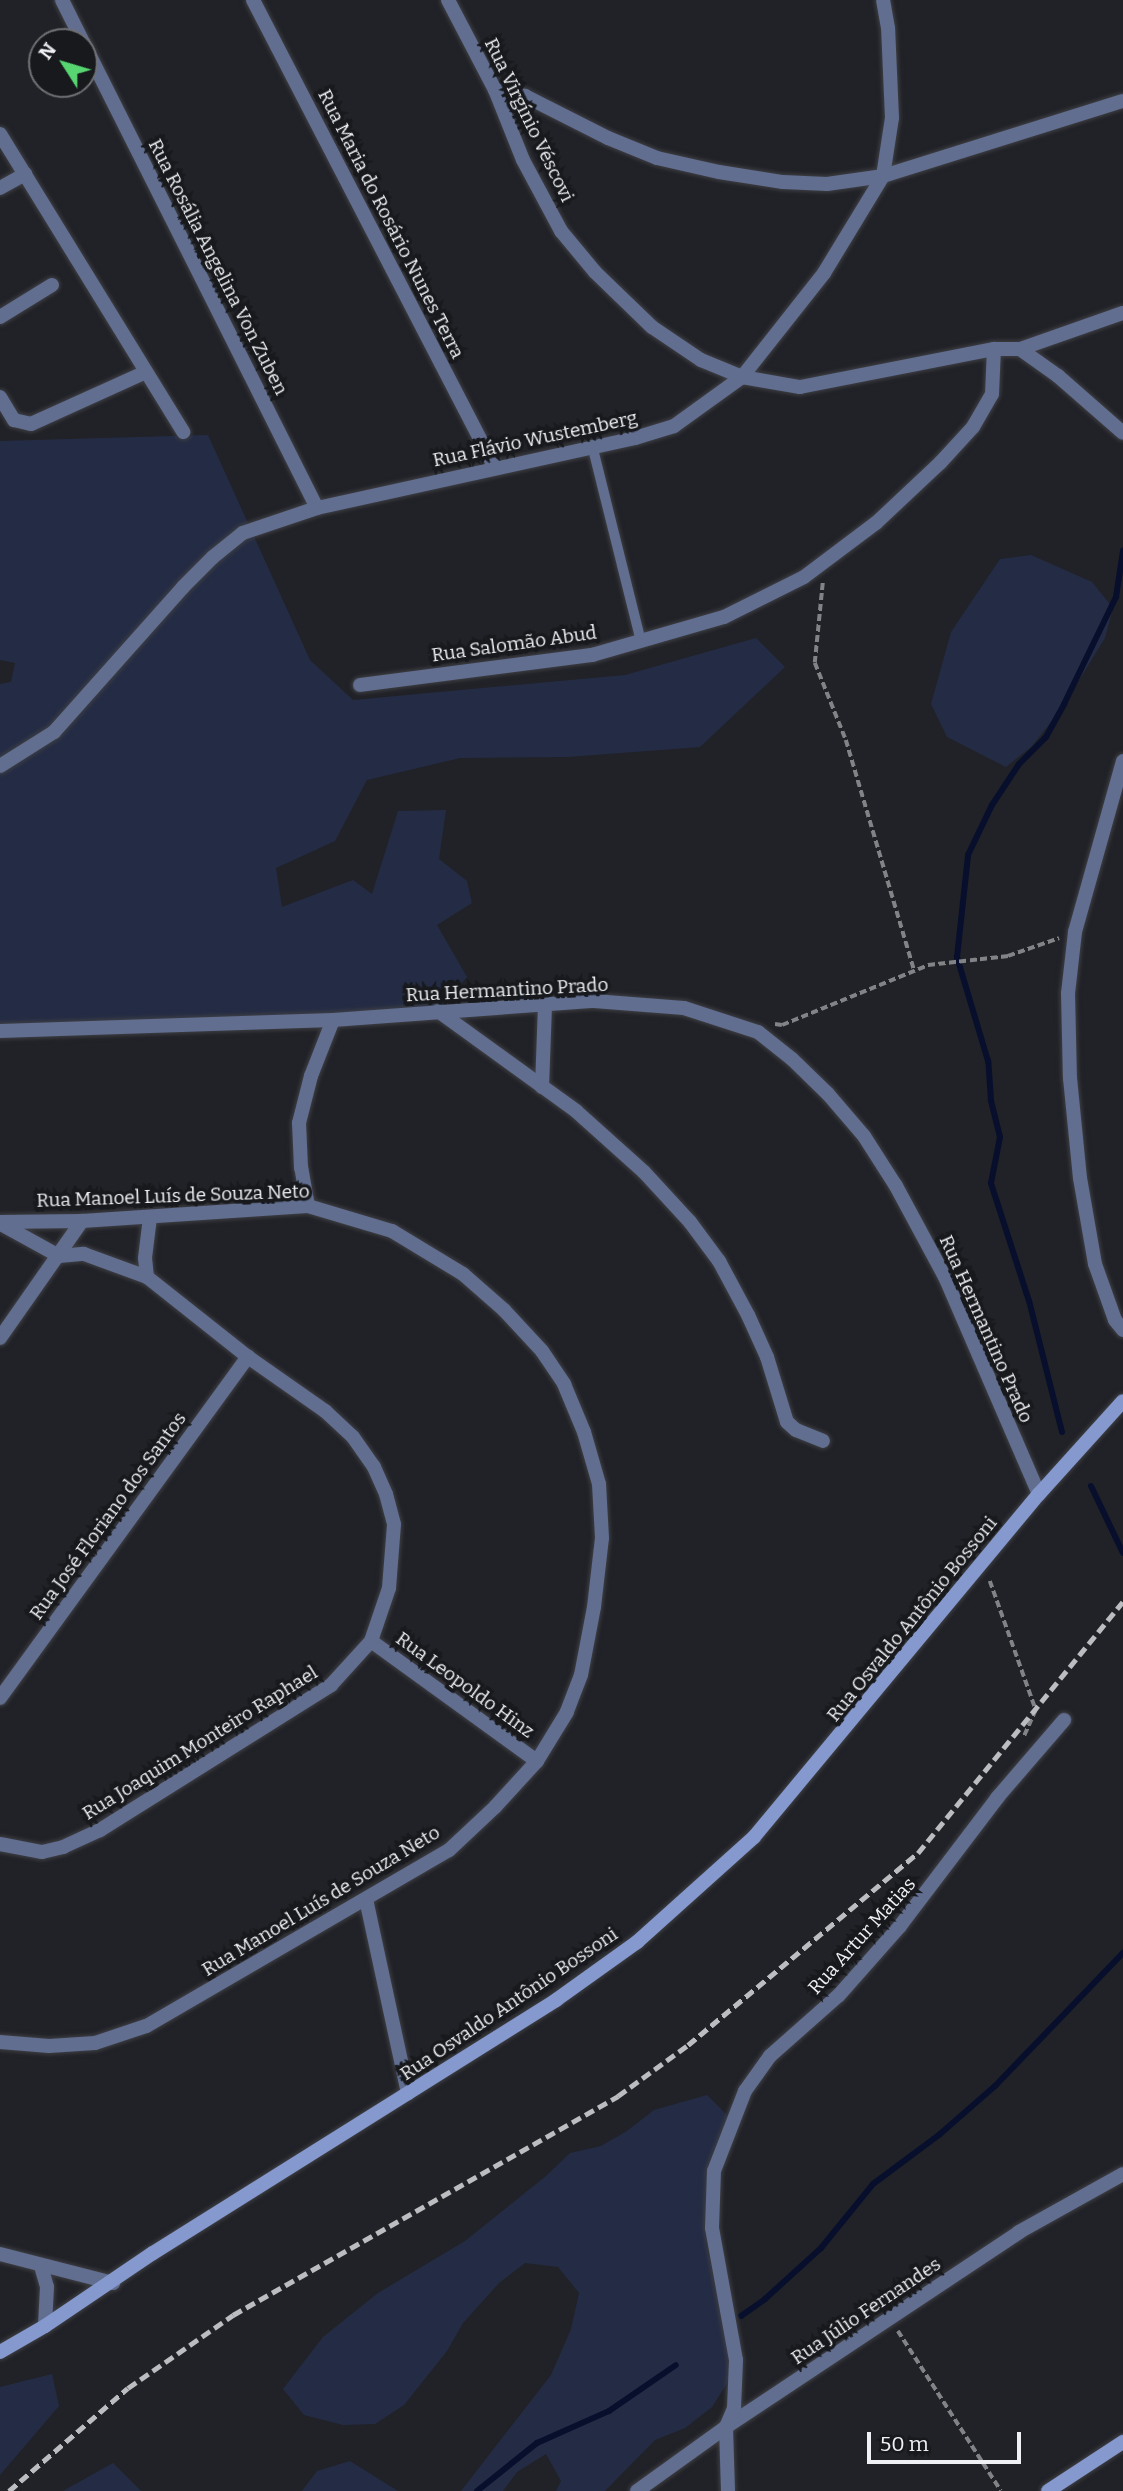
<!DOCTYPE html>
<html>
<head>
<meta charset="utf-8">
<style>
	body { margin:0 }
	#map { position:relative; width:1123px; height:2491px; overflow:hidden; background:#212227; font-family:Bitter,serif }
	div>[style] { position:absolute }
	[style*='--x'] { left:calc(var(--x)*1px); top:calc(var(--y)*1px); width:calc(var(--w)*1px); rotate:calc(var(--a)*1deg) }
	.green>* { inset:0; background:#242c45 }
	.stream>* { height:6px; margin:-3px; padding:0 3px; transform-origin:3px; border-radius:3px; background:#070f2d }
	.path>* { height:3.5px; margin-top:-1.75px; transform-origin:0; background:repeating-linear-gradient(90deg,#828387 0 7px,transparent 0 10.5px) }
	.roads { filter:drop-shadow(0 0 2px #3e3f44) drop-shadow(0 0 2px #3e3f44) }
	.lane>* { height:10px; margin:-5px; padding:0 5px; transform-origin:5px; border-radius:5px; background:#616e90 }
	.street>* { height:14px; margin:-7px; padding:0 7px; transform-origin:7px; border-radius:7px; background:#616e90 }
	.secondary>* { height:14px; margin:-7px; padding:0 7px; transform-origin:7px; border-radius:7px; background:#8599cf }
	.rail>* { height:5px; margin-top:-2.5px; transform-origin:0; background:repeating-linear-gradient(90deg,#bcbdc0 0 10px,transparent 0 15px) }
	span { translate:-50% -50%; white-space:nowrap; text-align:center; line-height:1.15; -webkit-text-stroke:7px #17191d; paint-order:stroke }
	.street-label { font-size:19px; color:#f0f1f4 }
	.north { position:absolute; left:28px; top:28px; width:70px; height:70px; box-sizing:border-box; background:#17191d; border:2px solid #6e6f73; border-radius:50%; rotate:307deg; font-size:19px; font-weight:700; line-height:28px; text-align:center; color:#f0f1f4 }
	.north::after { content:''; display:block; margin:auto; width:24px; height:32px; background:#57d570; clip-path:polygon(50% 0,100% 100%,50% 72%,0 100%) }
	.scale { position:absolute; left:867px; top:2432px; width:154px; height:32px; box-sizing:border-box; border:4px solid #f0f1f4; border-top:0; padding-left:9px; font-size:21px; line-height:24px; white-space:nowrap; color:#f0f1f4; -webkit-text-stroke:5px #17191d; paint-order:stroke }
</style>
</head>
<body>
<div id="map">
	<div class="green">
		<i style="clip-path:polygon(208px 435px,310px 660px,353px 700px,625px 675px,756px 638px,785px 667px,700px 747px,567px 757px,460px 758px,367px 780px,335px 841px,276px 868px,282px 907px,353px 880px,372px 894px,398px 811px,446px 810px,439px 859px,467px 881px,472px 903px,437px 925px,467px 977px,438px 1011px,0 1031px,0 684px,11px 682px,15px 663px,0 660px,0 441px)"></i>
		<i style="clip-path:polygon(1031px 555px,1092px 582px,1113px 608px,1105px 638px,1062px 708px,1032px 746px,1006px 767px,947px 737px,931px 704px,951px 632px,1000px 559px)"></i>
		<i style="clip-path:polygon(707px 2095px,730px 2118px,706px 2243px,719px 2304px,741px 2337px,736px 2369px,712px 2407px,685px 2428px,655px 2440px,605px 2491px,556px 2491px,561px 2481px,546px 2454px,517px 2472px,503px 2491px,461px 2491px,551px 2375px,571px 2329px,579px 2293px,558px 2267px,525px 2263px,499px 2283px,463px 2323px,447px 2351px,404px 2405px,375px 2424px,343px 2425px,304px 2415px,283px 2389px,323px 2337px,378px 2293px,465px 2241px,546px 2176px,570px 2153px,601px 2146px,627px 2131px,654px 2110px)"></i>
		<i style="clip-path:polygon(52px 2374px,59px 2406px,0 2475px,0 2387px)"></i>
		<i style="clip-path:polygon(350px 2461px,398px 2491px,302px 2491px,317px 2471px)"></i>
		<i style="clip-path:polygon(113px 2463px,141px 2491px,63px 2491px)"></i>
	</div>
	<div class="stream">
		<i style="--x:1062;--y:1432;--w:135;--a:-104.1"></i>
		<i style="--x:1029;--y:1301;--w:124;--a:-107.9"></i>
		<i style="--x:991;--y:1183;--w:47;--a:-78.9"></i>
		<i style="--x:1000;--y:1137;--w:38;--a:-104"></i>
		<i style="--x:991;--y:1100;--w:39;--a:-94"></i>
		<i style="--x:988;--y:1061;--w:109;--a:-106.6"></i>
		<i style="--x:957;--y:957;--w:103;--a:-83.8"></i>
		<i style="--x:968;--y:855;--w:55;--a:-64.4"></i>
		<i style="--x:992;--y:805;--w:49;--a:-56.6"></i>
		<i style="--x:1019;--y:764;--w:38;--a:-45"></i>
		<i style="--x:1046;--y:737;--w:38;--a:-61"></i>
		<i style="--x:1064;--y:704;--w:119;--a:-64.1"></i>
		<i style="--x:1116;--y:597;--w:47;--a:-81.3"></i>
		<i style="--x:1091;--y:1486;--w:74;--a:64.5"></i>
		<i style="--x:741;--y:2316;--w:29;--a:-35"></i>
		<i style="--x:765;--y:2299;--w:76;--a:-42.3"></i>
		<i style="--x:821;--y:2248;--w:82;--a:-50.9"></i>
		<i style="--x:873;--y:2184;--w:84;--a:-36.7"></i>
		<i style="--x:940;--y:2134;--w:73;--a:-41.1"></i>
		<i style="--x:995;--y:2086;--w:185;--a:-46.1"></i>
		<i style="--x:477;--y:2491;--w:77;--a:-38.7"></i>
		<i style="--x:537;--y:2443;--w:79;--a:-24"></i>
		<i style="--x:609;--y:2411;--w:81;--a:-34.5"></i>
	</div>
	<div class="path">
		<i style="--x:823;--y:583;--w:80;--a:95.7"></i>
		<i style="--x:815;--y:663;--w:83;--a:68.1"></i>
		<i style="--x:846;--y:740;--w:240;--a:73.5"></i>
		<i style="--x:775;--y:1024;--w:7;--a:8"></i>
		<i style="--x:782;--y:1025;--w:158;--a:-22.3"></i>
		<i style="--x:928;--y:965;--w:81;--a:-6.4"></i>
		<i style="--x:1008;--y:956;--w:54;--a:-19.4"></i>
		<i style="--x:990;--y:1581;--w:137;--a:70.4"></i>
		<i style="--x:1036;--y:1710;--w:30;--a:114"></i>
		<i style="--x:898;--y:2331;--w:190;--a:57.2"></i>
	</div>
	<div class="roads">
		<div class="lane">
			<i style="--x:592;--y:445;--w:202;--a:76"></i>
		</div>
		<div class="street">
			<i style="--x:62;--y:0;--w:47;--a:63.4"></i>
			<i style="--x:253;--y:0;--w:525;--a:62.65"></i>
			<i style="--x:448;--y:0;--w:102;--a:62.4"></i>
			<i style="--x:495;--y:90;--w:75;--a:68.2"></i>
			<i style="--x:523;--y:160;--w:81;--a:61.8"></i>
			<i style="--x:561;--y:231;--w:53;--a:50.3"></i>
			<i style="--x:595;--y:272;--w:79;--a:44"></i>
			<i style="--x:652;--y:327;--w:59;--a:34"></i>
			<i style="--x:701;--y:360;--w:44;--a:22.5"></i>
			<i style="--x:742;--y:377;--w:59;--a:9.8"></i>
			<i style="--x:800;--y:387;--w:198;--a:-11.1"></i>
			<i style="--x:994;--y:349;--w:26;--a:0"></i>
			<i style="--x:1020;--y:349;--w:109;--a:-19.3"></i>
			<i style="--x:84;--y:44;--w:519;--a:63.34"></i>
			<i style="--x:495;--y:90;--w:31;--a:11"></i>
			<i style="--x:525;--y:96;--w:93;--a:26.8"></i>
			<i style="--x:608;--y:138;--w:53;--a:22.2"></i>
			<i style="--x:657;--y:158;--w:64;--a:12.7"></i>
			<i style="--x:719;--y:172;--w:65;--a:8.9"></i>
			<i style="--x:783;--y:182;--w:44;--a:2.6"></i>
			<i style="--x:827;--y:184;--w:57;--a:-8.1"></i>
			<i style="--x:883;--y:176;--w:251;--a:-17.4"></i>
			<i style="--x:0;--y:134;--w:350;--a:58.4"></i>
			<i style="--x:0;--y:188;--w:29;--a:-29"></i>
			<i style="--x:0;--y:317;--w:61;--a:-31.6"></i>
			<i style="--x:1020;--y:349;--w:47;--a:35.4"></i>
			<i style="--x:1058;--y:376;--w:86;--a:41.2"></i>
			<i style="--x:0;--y:397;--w:27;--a:59"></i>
			<i style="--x:14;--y:420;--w:17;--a:13"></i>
			<i style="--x:31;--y:424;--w:124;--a:-24.3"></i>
			<i style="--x:360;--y:685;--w:234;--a:-7.4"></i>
			<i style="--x:592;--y:655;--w:137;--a:-16.1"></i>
			<i style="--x:724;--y:617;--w:89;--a:-26.6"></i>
			<i style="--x:804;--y:577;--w:90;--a:-36.9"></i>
			<i style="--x:876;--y:523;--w:88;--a:-43.2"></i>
			<i style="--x:940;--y:463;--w:49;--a:-47.5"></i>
			<i style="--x:973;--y:427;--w:38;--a:-60"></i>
			<i style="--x:992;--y:394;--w:45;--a:-87.5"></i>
			<i style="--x:1123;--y:761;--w:178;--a:105.7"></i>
			<i style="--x:1075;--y:932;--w:61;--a:96.5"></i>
			<i style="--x:1068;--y:993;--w:85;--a:88.7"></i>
			<i style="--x:1070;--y:1078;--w:100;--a:84.3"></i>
			<i style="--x:1080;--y:1178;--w:87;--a:80.1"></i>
			<i style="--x:1095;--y:1264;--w:59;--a:70.3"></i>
			<i style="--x:1115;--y:1320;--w:13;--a:51"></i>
			<i style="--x:0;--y:766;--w:64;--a:-32.2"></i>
			<i style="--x:54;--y:732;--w:194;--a:-48.3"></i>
			<i style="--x:183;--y:587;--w:42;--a:-45"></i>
			<i style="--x:213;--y:557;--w:38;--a:-39"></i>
			<i style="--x:243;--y:533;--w:78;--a:-18.7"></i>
			<i style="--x:317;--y:508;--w:326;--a:-12.4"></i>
			<i style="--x:635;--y:438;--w:41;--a:-17.1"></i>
			<i style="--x:674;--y:426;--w:84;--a:-35.8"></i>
			<i style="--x:742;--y:377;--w:132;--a:-51.7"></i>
			<i style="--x:824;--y:273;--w:114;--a:-58.7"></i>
			<i style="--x:883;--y:176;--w:59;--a:-81.2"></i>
			<i style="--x:892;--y:118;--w:90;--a:-92.5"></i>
			<i style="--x:888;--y:28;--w:28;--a:-100"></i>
			<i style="--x:438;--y:1011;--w:170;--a:35.9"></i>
			<i style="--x:576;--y:1111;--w:91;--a:41.9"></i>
			<i style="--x:644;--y:1172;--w:68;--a:47.4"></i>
			<i style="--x:690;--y:1222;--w:49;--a:53.4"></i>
			<i style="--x:719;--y:1261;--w:61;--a:61.8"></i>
			<i style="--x:748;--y:1315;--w:46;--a:65.7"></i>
			<i style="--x:767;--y:1357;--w:68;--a:72.9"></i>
			<i style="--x:787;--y:1422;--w:12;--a:42"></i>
			<i style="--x:796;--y:1430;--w:29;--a:22"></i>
			<i style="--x:0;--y:1031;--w:333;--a:-1.9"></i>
			<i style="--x:333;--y:1020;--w:262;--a:-4.2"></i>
			<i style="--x:594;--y:1001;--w:90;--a:4.4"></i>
			<i style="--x:684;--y:1008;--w:78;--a:18"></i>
			<i style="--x:758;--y:1032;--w:43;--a:38.5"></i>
			<i style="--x:792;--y:1059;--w:50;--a:44.2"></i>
			<i style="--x:828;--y:1094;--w:55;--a:49.4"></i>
			<i style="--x:864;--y:1136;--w:59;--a:57.4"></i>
			<i style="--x:896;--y:1186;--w:103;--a:61.7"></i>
			<i style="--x:945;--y:1277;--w:236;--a:66.6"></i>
			<i style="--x:542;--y:1087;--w:81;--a:-87.9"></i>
			<i style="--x:308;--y:1206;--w:39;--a:-100"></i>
			<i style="--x:301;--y:1168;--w:45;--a:-92.5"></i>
			<i style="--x:299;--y:1123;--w:49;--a:-75.7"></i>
			<i style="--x:311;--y:1076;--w:60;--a:-68.6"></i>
			<i style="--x:0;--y:1222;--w:82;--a:-0.7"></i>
			<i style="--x:82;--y:1221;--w:226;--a:-3.8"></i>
			<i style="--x:308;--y:1206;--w:88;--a:16.6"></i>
			<i style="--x:392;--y:1231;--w:83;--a:31.2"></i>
			<i style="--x:463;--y:1274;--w:55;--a:41.3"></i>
			<i style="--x:504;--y:1310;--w:56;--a:47.2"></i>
			<i style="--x:542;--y:1351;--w:40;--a:56"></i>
			<i style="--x:564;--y:1384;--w:52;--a:67.4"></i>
			<i style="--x:584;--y:1432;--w:54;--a:73.9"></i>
			<i style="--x:599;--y:1484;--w:54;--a:86.8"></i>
			<i style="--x:602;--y:1538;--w:69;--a:96.6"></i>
			<i style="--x:594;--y:1607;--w:69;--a:100.8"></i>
			<i style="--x:581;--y:1675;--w:40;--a:111"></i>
			<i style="--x:567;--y:1712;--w:57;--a:121.5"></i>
			<i style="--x:537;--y:1761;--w:62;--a:132.4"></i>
			<i style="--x:495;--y:1807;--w:63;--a:136.9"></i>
			<i style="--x:449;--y:1850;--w:350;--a:149.8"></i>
			<i style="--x:146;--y:2026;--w:54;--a:161.6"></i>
			<i style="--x:95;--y:2043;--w:46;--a:176.3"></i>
			<i style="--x:49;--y:2046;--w:49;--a:-175.3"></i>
			<i style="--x:1;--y:1224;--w:66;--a:28.9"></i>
			<i style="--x:59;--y:1256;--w:25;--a:-5"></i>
			<i style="--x:84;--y:1254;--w:67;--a:20.1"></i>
			<i style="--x:0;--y:1338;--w:143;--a:-55"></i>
			<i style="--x:371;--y:1641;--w:205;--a:35.9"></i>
			<i style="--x:0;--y:1698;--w:422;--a:-54"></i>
			<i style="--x:0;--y:1844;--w:43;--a:10.8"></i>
			<i style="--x:42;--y:1852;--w:22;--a:-13"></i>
			<i style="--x:63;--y:1847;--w:41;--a:-24.7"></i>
			<i style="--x:100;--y:1830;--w:273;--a:-32.1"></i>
			<i style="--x:331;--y:1685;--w:59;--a:-47.7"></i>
			<i style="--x:371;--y:1641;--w:56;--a:-71.2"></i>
			<i style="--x:389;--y:1588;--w:64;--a:-85.5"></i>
			<i style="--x:394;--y:1524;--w:31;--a:-105"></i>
			<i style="--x:386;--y:1494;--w:30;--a:-114"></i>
			<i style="--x:374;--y:1467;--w:37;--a:-125"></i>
			<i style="--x:353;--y:1437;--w:38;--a:-137"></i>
			<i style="--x:325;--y:1411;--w:94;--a:-145"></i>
			<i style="--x:248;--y:1357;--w:129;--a:-141.6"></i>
			<i style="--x:147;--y:1277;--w:19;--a:-96"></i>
			<i style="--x:145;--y:1258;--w:41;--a:-83"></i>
			<i style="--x:366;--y:1899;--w:199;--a:77.8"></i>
			<i style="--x:0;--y:2254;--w:117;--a:14.4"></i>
			<i style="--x:41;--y:2266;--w:22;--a:74"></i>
			<i style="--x:47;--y:2287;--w:39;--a:93"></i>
			<i style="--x:637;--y:2491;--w:110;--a:-35.7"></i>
			<i style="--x:726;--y:2427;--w:352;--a:-33.6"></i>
			<i style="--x:1019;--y:2232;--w:119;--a:-29.1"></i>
			<i style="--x:728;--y:2491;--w:64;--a:-91.8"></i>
			<i style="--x:726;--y:2427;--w:21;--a:-67"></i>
			<i style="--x:734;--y:2408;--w:48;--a:-87.6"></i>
			<i style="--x:736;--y:2360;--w:134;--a:-100.3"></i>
			<i style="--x:712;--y:2228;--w:57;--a:-88"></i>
			<i style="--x:714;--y:2171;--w:86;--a:-68.8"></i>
			<i style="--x:745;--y:2091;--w:43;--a:-54.5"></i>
			<i style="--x:770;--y:2056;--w:92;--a:-41.5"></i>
			<i style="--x:839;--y:1995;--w:92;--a:-48.5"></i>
			<i style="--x:900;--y:1926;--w:161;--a:-52.8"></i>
			<i style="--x:997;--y:1798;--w:103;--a:-49.3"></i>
		</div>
		<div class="secondary">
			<i style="--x:0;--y:2352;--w:52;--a:-30"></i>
			<i style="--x:45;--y:2326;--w:130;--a:-34.1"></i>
			<i style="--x:153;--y:2253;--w:476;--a:-32.1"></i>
			<i style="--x:556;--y:2000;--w:100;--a:-35.6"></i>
			<i style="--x:637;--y:1942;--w:157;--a:-41.9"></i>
			<i style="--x:754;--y:1837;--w:446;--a:-50.3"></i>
			<i style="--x:1039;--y:1494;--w:125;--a:-47.9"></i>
			<i style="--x:1048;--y:2491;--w:90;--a:-33.2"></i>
		</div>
	</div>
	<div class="rail">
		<i style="--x:9;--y:2491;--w:157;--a:-40.9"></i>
		<i style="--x:128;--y:2388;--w:128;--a:-34.8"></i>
		<i style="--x:233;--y:2315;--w:443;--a:-29.6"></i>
		<i style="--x:618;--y:2096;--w:87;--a:-36.1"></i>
		<i style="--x:688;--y:2045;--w:300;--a:-39.9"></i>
		<i style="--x:918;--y:1853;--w:324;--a:-50.8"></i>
	</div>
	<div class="street-label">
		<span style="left:529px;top:120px;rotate:64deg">Rua Virgínio Véscovi</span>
		<span style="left:391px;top:224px;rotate:63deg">Rua Maria do Rosário Nunes Terra</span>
		<span style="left:218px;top:267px;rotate:63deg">Rua Rosália Angelina Von Zuben</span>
		<span style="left:535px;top:439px;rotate:-12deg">Rua Flávio Wustemberg</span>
		<span style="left:514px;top:644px;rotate:-8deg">Rua Salomão Abud</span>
		<span style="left:507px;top:990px;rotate:-3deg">Rua Hermantino Prado</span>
		<span style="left:173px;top:1196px;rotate:-2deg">Rua Manoel Luís de Souza Neto</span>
		<span style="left:986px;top:1329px;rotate:66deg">Rua Hermantino Prado</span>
		<span style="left:108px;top:1516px;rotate:-54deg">Rua José Floriano dos Santos</span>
		<span style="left:912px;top:1619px;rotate:-51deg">Rua Osvaldo Antônio Bossoni</span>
		<span style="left:465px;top:1685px;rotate:36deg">Rua Leopoldo Hinz</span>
		<span style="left:200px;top:1743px;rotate:-32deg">Rua Joaquim Monteiro Raphael</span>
		<span style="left:321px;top:1901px;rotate:-31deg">Rua Manoel Luís de Souza Neto</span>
		<span style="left:862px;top:1936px;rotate:-48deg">Rua Artur Matias</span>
		<span style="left:509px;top:2004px;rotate:-34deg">Rua Osvaldo Antônio Bossoni</span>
		<span style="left:866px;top:2311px;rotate:-34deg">Rua Júlio Fernandes</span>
	</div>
	<div class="north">N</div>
	<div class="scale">50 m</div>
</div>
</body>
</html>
